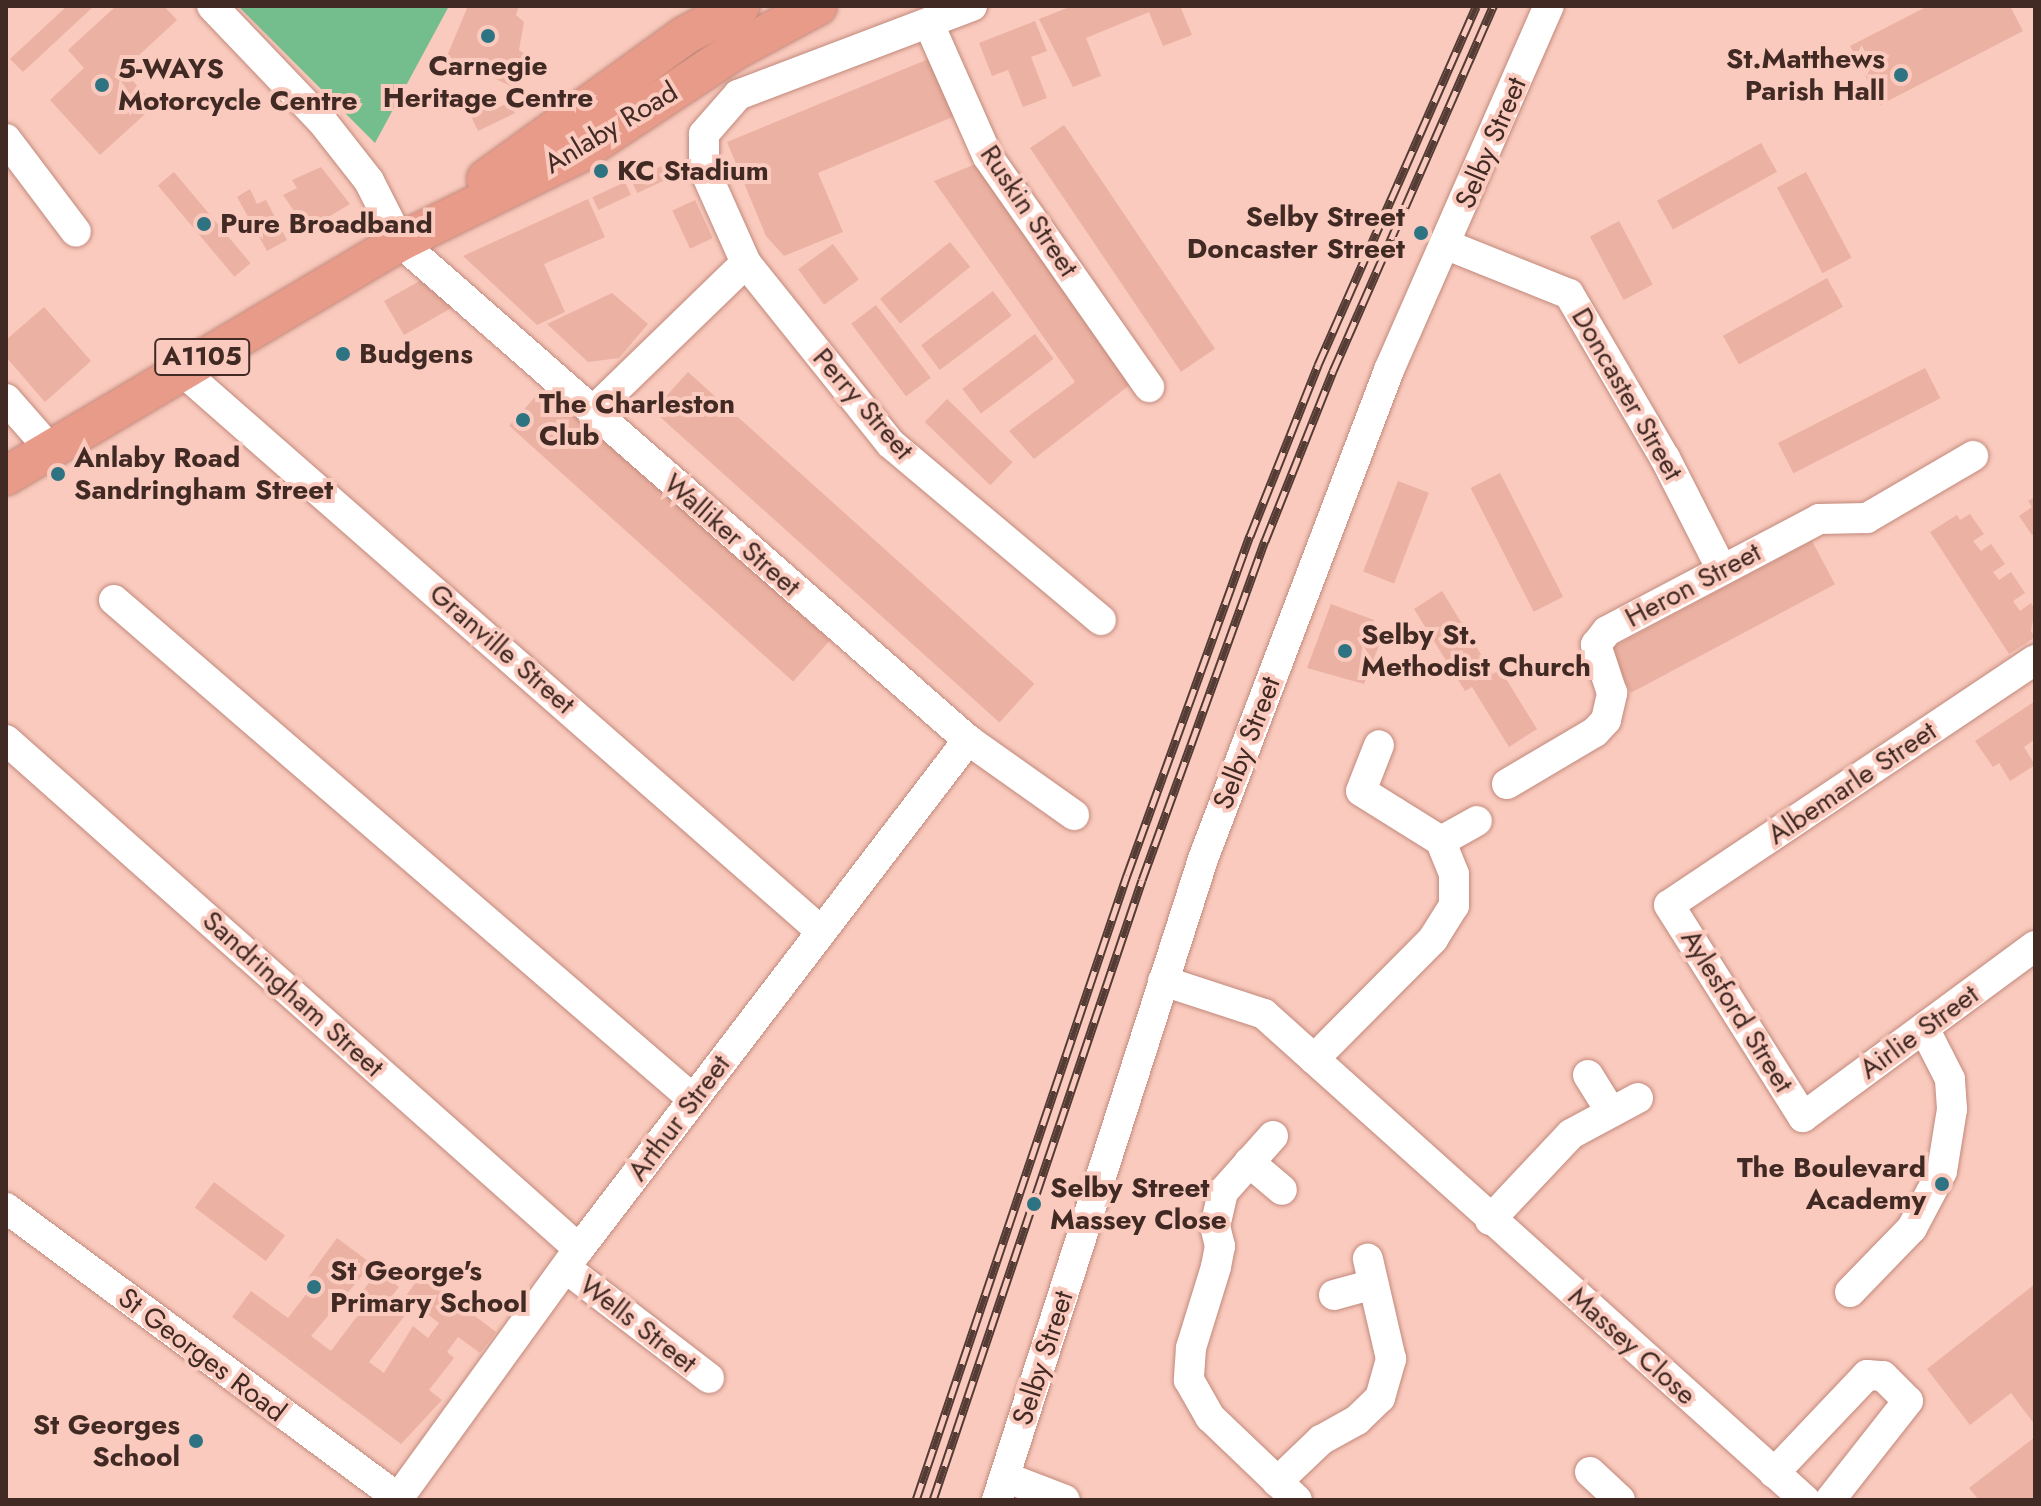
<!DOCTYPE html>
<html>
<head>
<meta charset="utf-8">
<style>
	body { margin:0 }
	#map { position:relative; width:2041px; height:1506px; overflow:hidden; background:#facabe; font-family:Jost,sans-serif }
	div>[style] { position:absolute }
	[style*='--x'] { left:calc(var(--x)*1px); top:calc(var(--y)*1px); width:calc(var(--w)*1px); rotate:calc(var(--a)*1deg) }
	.green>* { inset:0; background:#74bd8d }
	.building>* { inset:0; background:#ebb1a2; transform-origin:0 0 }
	.roads { filter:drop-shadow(0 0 2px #c1897b) drop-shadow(0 0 2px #c1897b) }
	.minor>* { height:30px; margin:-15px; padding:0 15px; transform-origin:15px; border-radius:15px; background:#fff }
	.major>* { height:38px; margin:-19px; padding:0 19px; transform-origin:19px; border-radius:19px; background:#e99b89 }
	.rail>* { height:9px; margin-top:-4.5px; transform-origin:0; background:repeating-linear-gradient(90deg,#facabe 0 18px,#543b34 0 36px); box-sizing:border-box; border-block:2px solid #543b34 }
	.dots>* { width:22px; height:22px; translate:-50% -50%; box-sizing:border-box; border:4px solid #facabe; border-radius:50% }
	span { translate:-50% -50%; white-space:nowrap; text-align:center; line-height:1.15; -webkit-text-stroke:8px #facabe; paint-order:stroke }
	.shield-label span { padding:2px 6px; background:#facabe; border:2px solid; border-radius:6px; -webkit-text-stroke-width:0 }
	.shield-label { font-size:26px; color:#412a24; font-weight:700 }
	.poi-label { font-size:28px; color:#412a24; font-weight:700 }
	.right { translate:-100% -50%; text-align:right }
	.left { translate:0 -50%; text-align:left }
	.street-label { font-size:28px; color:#412a24 }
	.frame { position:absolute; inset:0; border:8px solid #412a24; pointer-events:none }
</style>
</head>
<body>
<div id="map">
	<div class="green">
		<i style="clip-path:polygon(238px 6px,449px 6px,375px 143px)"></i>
	</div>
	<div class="building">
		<i style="clip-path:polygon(67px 6px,94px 6px,23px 72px,10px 59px)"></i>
		<i style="clip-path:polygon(116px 6px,164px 6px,177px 20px,123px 70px,155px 105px,100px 155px,50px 100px,84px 68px,68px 50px)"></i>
		<i style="clip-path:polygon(468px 6px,519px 6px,516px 15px,524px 22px,519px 50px,529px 57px,515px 88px,447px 56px)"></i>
		<i style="clip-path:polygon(1072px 6px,1180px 6px,1192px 35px,1163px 46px,1149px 12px,1086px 38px,1101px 76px,1073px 87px,1039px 19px)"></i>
		<i style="clip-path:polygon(1928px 6px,2010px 6px,2023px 31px,1880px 105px,1850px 46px)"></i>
		<i style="clip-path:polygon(1035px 21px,1047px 51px,1031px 57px,1047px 98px,1023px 107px,1008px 70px,992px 76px,979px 43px)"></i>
		<i style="clip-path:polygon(931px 58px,955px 116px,818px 173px,843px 232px,784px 256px,766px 236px,727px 142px)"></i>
		<i style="clip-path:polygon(488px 93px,496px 109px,509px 102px,515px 113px,478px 131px,465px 104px)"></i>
		<i style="left:1064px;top:125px;width:270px;height:41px;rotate:56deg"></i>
		<i style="left:1761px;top:143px;width:33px;height:119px;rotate:61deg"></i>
		<i style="clip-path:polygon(983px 161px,1136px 380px,1034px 459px,1009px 431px,1075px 382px,934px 181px)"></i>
		<i style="left:664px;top:165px;width:14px;height:36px;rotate:65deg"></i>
		<i style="clip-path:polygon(321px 167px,350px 204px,307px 230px,283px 195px,297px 188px,292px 180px)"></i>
		<i style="left:174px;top:172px;width:119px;height:21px;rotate:50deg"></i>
		<i style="left:1806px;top:172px;width:97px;height:33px;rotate:62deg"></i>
		<i style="left:625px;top:182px;width:14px;height:36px;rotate:65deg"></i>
		<i style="clip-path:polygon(250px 189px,257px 204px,266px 200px,287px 240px,267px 251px,237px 197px)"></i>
		<i style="clip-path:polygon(588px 199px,605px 237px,544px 264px,565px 312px,537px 325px,463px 256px)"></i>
		<i style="left:695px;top:200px;width:42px;height:25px;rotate:65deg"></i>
		<i style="left:1619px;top:221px;width:72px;height:33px;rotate:62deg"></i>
		<i style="left:950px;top:242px;width:32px;height:90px;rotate:51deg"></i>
		<i style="left:833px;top:244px;width:44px;height:43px;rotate:54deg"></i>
		<i style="clip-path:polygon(432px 274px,462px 302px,404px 335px,384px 301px)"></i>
		<i style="left:1827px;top:278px;width:33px;height:119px;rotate:61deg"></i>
		<i style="left:993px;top:291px;width:31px;height:90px;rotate:53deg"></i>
		<i style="clip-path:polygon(612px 293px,648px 324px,619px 358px,588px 362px,547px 324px)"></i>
		<i style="left:876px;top:305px;width:91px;height:31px;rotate:53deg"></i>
		<i style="clip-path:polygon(44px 307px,91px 361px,45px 402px,6px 357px,6px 340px)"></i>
		<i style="left:1035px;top:334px;width:31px;height:91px;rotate:53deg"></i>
		<i style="left:1925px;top:368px;width:34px;height:165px;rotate:63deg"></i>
		<i style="left:688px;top:372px;width:466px;height:52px;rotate:42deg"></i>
		<i style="left:546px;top:385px;width:382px;height:55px;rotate:42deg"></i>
		<i style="left:947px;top:399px;width:91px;height:32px;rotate:44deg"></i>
		<i style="left:1500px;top:473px;width:139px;height:33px;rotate:63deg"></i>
		<i style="left:1398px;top:481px;width:33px;height:97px;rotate:21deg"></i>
		<i style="clip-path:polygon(2035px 497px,2035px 533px,2032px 535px,2019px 516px,2032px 507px,2028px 501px)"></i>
		<i style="clip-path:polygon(1970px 514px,1984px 534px,1973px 541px,1981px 551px,1991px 544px,2005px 564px,1993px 572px,1999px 580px,2011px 572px,2025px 593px,2013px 601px,2020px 611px,2031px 603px,2035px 609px,2031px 631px,2035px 637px,2009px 654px,1930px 532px,1957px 515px,1960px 520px)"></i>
		<i style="left:1812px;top:541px;width:49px;height:231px;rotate:62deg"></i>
		<i style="clip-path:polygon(1442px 591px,1493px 674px,1500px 669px,1537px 729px,1509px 747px,1472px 687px,1465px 691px,1414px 609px)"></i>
		<i style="clip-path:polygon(1331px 604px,1374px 620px,1370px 631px,1383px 635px,1364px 684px,1307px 668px)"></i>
		<i style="clip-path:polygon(2035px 701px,2035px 739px,2024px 747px,2035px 765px,2010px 781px,1999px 763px,1993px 767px,1975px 741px)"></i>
		<i style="left:214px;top:1182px;width:89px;height:32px;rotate:37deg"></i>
		<i style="clip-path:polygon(337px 1238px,372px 1264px,311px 1336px,331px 1351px,361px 1311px,352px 1305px,378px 1271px,399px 1287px,391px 1297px,409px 1310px,369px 1362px,384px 1373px,413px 1326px,428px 1338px,439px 1323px,405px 1297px,421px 1275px,496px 1332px,480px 1353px,458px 1337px,447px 1352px,454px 1358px,429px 1390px,442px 1400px,401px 1444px,232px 1317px,251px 1291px,288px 1318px,314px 1284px,307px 1279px)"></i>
		<i style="clip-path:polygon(2035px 1284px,2035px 1425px,2011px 1393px,1970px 1425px,1927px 1369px)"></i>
		<i style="clip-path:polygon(2035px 1437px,2035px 1500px,1979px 1500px,1969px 1488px)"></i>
	</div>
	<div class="roads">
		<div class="minor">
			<i style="--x:212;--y:6;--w:159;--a:46.3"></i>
			<i style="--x:322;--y:121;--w:76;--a:51.9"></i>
			<i style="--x:369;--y:181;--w:68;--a:63.1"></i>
			<i style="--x:400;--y:242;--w:755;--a:41.24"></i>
			<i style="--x:968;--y:740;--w:130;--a:35.3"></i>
			<i style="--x:972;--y:6;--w:250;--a:159.2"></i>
			<i style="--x:738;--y:95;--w:52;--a:131.1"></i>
			<i style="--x:704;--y:134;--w:35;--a:90"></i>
			<i style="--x:704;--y:169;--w:103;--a:65.9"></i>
			<i style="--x:746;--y:263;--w:232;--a:51.3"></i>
			<i style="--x:891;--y:444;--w:274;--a:40"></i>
			<i style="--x:929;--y:24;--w:145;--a:66.1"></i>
			<i style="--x:988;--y:157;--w:281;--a:55"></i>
			<i style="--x:6;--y:139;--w:116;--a:53"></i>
			<i style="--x:1447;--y:245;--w:131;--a:21.9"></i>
			<i style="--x:1569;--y:294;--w:190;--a:59.7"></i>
			<i style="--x:1665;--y:458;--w:123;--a:63"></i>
			<i style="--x:181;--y:370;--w:851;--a:41.24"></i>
			<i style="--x:6;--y:399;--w:67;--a:48.7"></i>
			<i style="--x:592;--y:412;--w:214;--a:-44.1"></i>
			<i style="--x:114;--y:600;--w:764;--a:40.76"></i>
			<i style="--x:2035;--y:660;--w:440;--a:146.2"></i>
			<i style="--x:1669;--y:905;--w:251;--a:57.7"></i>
			<i style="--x:1803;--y:1117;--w:288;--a:-36.4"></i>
			<i style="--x:6;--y:740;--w:766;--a:41.61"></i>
			<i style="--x:1507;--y:784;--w:102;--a:-30.6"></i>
			<i style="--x:1595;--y:732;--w:16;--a:-47"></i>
			<i style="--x:1606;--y:720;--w:28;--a:-77"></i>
			<i style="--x:1612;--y:693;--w:51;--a:-108.4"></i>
			<i style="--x:1596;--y:645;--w:18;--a:-52"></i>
			<i style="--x:1607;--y:631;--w:240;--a:-27.8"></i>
			<i style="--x:1819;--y:519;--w:48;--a:-1.2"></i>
			<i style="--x:1867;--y:518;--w:123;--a:-30.3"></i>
			<i style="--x:1441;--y:841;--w:41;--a:-29.1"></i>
			<i style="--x:1163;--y:981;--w:106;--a:18.1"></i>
			<i style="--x:1264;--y:1014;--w:727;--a:41.93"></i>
			<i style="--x:1314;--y:1059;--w:169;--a:-45.2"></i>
			<i style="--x:1433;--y:939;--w:39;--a:-58"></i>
			<i style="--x:1454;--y:906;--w:32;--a:-90"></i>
			<i style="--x:1454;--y:874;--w:35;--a:-112"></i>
			<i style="--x:1441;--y:841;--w:94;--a:-148"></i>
			<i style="--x:1361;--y:791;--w:49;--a:-68.6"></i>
			<i style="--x:1588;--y:1075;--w:44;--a:58.1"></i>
			<i style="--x:1273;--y:1136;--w:75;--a:131.8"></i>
			<i style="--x:1223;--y:1192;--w:35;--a:103"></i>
			<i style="--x:1215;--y:1226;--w:21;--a:76"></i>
			<i style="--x:1220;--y:1246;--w:21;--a:101"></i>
			<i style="--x:1216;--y:1267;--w:85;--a:107.2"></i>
			<i style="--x:1191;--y:1348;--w:32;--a:94"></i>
			<i style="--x:1189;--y:1380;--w:43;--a:60.4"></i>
			<i style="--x:1210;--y:1417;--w:120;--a:43.7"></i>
			<i style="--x:1249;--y:1162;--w:43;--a:40.3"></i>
			<i style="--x:6;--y:1208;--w:490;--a:36.5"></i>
			<i style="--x:1490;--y:1220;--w:118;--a:-46.7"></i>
			<i style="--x:1571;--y:1134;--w:76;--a:-28.2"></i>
			<i style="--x:567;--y:1269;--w:179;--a:37.5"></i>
			<i style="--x:1850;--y:1292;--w:89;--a:-45.9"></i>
			<i style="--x:1912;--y:1228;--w:64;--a:-62.2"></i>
			<i style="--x:1942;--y:1171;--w:63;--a:-80.8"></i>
			<i style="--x:1952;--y:1109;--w:30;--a:-94"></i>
			<i style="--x:1950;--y:1079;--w:57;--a:-117"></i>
			<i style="--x:1334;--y:1295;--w:41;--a:-15.4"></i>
			<i style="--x:1590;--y:1472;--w:41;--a:43"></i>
			<i style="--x:1774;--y:1473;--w:135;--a:-46.5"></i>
			<i style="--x:1867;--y:1375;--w:16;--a:4"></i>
			<i style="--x:1883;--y:1376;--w:35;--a:45"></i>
			<i style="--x:1908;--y:1401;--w:126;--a:128.2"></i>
			<i style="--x:1005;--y:1477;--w:64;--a:21"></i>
			<i style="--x:1277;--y:1482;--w:61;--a:-43.7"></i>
			<i style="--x:1321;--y:1440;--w:41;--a:-29.1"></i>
			<i style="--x:1357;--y:1420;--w:32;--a:-44"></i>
			<i style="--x:1380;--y:1398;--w:41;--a:-74.2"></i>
			<i style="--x:1391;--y:1359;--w:103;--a:-103"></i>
			<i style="--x:397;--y:1500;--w:310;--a:-54.1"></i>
			<i style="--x:579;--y:1249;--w:641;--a:-52.61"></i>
			<i style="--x:997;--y:1500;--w:673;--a:-72.18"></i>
			<i style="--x:1203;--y:859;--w:523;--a:-69.17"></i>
			<i style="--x:1389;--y:370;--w:398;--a:-66.3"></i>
		</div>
		<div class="major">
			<i style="--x:486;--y:179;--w:244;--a:-35.8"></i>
			<i style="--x:684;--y:36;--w:64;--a:-28.2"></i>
			<i style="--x:6;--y:476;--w:458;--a:-30.7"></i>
			<i style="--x:400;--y:242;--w:201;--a:-26.3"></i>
			<i style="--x:580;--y:153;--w:185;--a:-33.5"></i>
			<i style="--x:734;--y:51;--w:95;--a:-28.2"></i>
		</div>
	</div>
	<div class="rail">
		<i style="--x:916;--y:1500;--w:660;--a:-71.35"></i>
		<i style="--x:1127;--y:875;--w:361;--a:-70.1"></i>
		<i style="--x:1250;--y:536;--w:184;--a:-68.3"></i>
		<i style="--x:1318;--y:365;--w:392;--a:-66.2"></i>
		<i style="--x:933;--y:1500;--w:654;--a:-71.37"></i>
		<i style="--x:1142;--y:880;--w:361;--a:-70.1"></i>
		<i style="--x:1265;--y:541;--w:183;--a:-68.2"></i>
		<i style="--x:1333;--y:371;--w:399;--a:-66.3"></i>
	</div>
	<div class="dots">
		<i style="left:488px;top:36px;background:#2e7382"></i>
		<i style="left:1901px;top:75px;background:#2e7382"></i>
		<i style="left:102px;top:85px;background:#2e7382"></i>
		<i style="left:601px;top:171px;background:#2e7382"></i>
		<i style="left:204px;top:224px;background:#2e7382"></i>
		<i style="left:1421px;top:233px;background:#2e7382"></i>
		<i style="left:343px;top:354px;background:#2e7382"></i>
		<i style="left:523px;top:420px;background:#2e7382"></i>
		<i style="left:58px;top:474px;background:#2e7382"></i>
		<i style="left:1345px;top:651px;background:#2e7382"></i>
		<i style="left:1942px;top:1184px;background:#2e7382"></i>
		<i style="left:1034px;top:1204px;background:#2e7382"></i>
		<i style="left:314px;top:1287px;background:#2e7382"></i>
		<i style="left:196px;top:1441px;background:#2e7382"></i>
	</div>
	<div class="shield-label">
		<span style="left:202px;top:357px">A1105</span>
	</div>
	<div class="poi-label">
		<span class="right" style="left:1885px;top:75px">St.Matthews<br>Parish Hall</span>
		<span style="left:488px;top:82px">Carnegie<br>Heritage Centre</span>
		<span class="left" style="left:118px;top:85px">5-WAYS<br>Motorcycle Centre</span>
		<span class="left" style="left:617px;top:171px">KC Stadium</span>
		<span class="right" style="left:1405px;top:233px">Selby Street<br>Doncaster Street</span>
		<span class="left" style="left:220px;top:224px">Pure Broadband</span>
		<span class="left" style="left:359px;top:354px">Budgens</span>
		<span class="left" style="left:539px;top:420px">The Charleston<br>Club</span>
		<span class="left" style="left:74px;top:474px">Anlaby Road<br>Sandringham Street</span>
		<span class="left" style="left:1361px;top:651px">Selby St.<br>Methodist Church</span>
		<span class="right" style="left:1926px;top:1184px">The Boulevard<br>Academy</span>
		<span class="left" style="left:1050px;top:1204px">Selby Street<br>Massey Close</span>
		<span class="left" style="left:330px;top:1287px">St George's<br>Primary School</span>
		<span class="right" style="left:180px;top:1441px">St Georges<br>School</span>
	</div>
	<div class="street-label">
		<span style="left:611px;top:128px;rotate:-31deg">Anlaby Road</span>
		<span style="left:1491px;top:143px;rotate:-67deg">Selby Street</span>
		<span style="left:1029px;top:211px;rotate:56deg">Ruskin Street</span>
		<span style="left:1627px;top:394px;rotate:60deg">Doncaster Street</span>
		<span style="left:863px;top:404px;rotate:49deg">Perry Street</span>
		<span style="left:732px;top:535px;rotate:41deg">Walliker Street</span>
		<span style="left:1693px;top:585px;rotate:-28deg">Heron Street</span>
		<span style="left:502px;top:649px;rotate:41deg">Granville Street</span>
		<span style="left:1247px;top:743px;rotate:-69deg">Selby Street</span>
		<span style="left:1852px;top:783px;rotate:-34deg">Albemarle Street</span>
		<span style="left:293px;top:994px;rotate:42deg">Sandringham Street</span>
		<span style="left:1737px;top:1011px;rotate:58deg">Aylesford Street</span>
		<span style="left:1919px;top:1032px;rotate:-36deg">Airlie Street</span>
		<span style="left:679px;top:1118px;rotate:-53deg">Arthur Street</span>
		<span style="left:638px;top:1324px;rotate:38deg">Wells Street</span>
		<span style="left:1632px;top:1346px;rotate:42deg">Massey Close</span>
		<span style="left:202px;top:1355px;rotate:37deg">St Georges Road</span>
		<span style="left:1043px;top:1358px;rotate:-72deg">Selby Street</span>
	</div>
	<div class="frame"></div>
</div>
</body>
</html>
